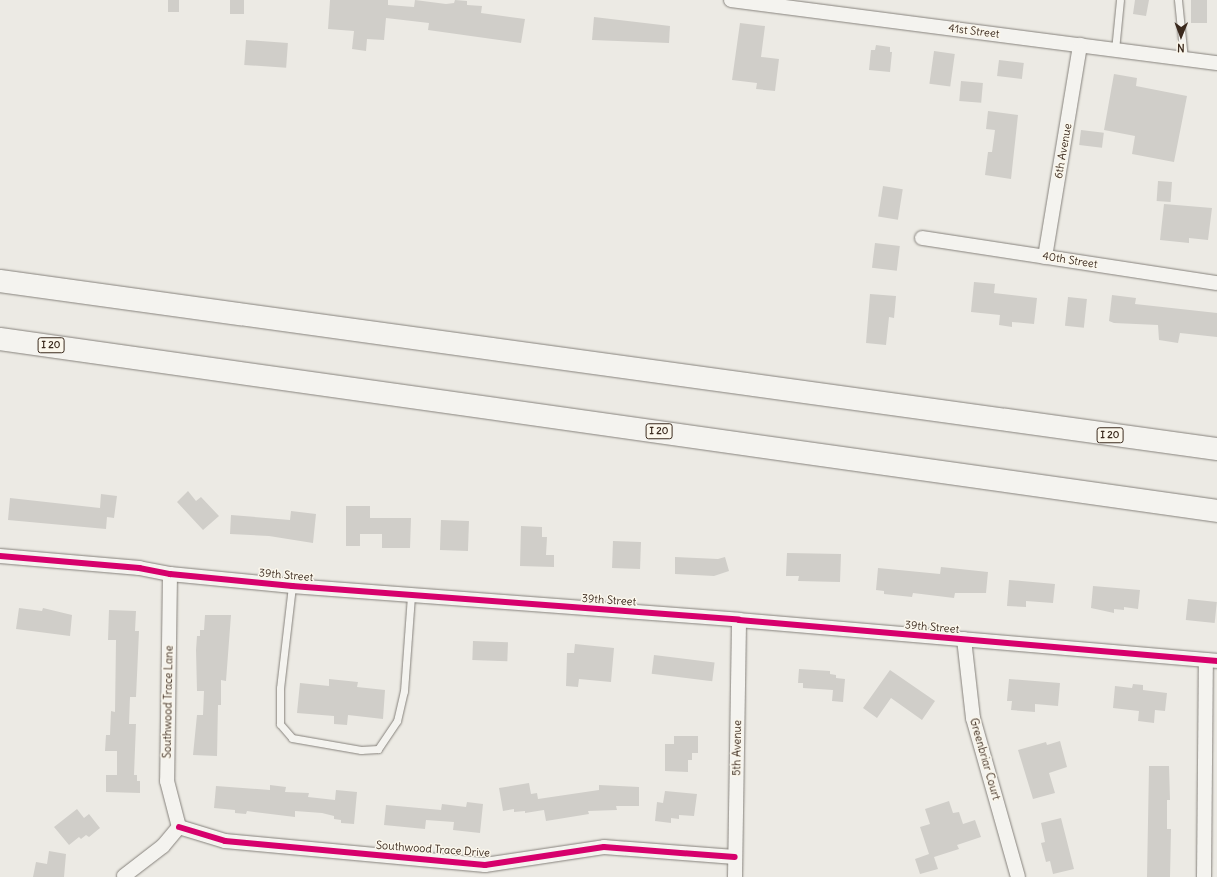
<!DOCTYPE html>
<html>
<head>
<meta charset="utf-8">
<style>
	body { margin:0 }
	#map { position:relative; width:1217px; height:877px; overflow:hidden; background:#eceae4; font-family:Delius,sans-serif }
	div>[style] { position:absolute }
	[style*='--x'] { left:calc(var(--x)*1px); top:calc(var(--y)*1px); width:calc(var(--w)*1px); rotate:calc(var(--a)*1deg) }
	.building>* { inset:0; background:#d0cec9; transform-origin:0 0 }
	.roads { filter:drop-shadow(0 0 1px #86827c) drop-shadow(0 0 1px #86827c) }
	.service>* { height:7px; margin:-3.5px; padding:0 3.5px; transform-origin:3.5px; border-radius:3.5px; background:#f4f3ef }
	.minor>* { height:14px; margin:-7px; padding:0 7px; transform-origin:7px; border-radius:7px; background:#f4f3ef }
	.motorway>* { height:22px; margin:-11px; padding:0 11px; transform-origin:11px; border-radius:11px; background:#f4f3ef }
	.cycleway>* { height:6px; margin:-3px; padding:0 3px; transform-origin:3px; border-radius:3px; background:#d6006c }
	span { translate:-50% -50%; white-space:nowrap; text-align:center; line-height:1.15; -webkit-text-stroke:3px #fbf7ec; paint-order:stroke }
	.shield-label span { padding:1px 3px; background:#fbf7ec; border:1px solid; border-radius:3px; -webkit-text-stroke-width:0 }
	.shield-label { font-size:10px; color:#3b2a1e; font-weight:700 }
	.street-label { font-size:11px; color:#3b2a1e }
	.north { position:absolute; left:1161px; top:16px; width:40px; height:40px; -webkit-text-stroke:3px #fbf7ec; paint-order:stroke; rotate:181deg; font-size:11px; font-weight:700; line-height:16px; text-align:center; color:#3b2a1e }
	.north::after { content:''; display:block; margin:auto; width:14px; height:18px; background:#3b2a1e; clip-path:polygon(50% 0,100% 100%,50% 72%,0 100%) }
</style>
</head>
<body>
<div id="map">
	<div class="building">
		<i style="left:168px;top:0;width:11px;height:12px"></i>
		<i style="left:230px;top:0;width:14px;height:14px"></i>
		<i style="clip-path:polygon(330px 0,388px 0,388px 5px,414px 7px,415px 0,446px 4px,454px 3px,455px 0,467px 1px,467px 5px,482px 6px,481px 13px,525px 19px,521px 43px,428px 30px,429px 23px,386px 18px,384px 40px,367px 39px,366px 51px,352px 49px,354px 31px,328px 29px)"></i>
		<i style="clip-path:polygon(1135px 0,1149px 0,1146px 16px,1133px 14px)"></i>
		<i style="left:1191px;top:0;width:16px;height:23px"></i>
		<i style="clip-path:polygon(594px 17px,670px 26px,669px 43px,592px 40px)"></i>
		<i style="clip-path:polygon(740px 23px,765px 26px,761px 57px,779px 59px,775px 91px,756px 89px,757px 83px,732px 80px)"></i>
		<i style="left:246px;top:40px;width:42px;height:25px;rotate:4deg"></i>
		<i style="clip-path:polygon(876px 45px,890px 47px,890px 52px,892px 52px,890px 72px,869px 70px,871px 50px,875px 50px)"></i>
		<i style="left:934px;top:51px;width:21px;height:33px;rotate:8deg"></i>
		<i style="left:999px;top:60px;width:25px;height:16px;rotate:7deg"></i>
		<i style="clip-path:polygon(1114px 74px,1137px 78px,1136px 86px,1187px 96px,1174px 162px,1132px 154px,1135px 136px,1104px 130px)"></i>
		<i style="left:961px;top:81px;width:22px;height:20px;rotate:5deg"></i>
		<i style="clip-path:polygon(988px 111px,1018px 115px,1011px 179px,985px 175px,988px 152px,992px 152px,995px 130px,986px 129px)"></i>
		<i style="left:1081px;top:130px;width:23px;height:15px;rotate:7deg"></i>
		<i style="left:1158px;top:181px;width:14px;height:20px;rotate:4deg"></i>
		<i style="left:883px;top:186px;width:20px;height:31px;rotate:9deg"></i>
		<i style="clip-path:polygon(1164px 204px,1212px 208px,1208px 240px,1189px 238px,1189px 243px,1160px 240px)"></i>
		<i style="left:875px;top:243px;width:25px;height:25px;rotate:7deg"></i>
		<i style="clip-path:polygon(974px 282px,995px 284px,994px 293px,1037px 298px,1034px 324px,1012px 322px,1012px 327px,999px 325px,1000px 315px,971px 312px)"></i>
		<i style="clip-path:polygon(870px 294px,896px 296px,894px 318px,889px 317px,886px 345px,866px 343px)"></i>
		<i style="clip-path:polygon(1112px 295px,1136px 298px,1135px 304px,1217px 313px,1217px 337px,1180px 333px,1178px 343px,1159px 340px,1158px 325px,1114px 323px,1109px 321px)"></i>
		<i style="left:1068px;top:297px;width:19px;height:29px;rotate:6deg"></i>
		<i style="clip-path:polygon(188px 491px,196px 501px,201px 497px,219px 516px,203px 530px,177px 502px)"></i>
		<i style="clip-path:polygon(101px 494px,117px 496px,114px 518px,107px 517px,106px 529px,8px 520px,10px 498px,100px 508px)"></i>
		<i style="clip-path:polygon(346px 506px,370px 506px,370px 518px,411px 518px,410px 548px,382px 548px,382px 534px,360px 534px,360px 546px,346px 546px)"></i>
		<i style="clip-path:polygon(291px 511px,316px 514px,313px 543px,269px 536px,230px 534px,231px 515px,290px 520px)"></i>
		<i style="left:441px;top:520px;width:28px;height:30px;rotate:2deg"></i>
		<i style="clip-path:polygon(521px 526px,542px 527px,542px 537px,547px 537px,546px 555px,554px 555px,554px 567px,520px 566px)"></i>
		<i style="left:613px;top:541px;width:28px;height:27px;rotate:2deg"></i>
		<i style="clip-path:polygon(787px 553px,841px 554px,840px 582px,798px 581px,799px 576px,786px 576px)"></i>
		<i style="clip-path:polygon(675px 557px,718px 559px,725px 557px,729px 571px,714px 576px,675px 574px)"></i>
		<i style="clip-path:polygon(941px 567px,988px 572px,986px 593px,955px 593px,954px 598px,913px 593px,912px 597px,884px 594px,884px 591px,876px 590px,878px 568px,940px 574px)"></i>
		<i style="clip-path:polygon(1009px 580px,1055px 584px,1053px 603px,1026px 601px,1026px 607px,1007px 606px)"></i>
		<i style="clip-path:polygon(1093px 586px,1140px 590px,1138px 609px,1124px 607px,1124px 610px,1114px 609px,1114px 613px,1091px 608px)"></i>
		<i style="left:1188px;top:599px;width:29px;height:21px;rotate:6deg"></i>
		<i style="clip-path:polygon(19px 608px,42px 611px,43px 608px,72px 615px,70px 636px,16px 629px)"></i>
		<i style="clip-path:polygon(109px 610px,136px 611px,135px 631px,139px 631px,136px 697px,130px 697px,129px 724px,136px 724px,134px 775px,137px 775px,137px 781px,140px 781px,140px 793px,106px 792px,106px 775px,117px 775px,117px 751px,105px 751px,106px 735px,110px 735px,111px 711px,115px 712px,116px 640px,108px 640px)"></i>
		<i style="clip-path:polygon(205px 615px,231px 615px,226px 681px,221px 680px,221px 705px,218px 705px,217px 756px,193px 755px,197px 715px,203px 715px,204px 691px,197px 691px,196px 650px,197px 636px,200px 636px,200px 630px,204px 630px)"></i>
		<i style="left:473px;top:641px;width:35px;height:19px;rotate:2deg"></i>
		<i style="clip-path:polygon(575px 644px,614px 648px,611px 682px,579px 679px,578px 687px,566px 686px,567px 653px,574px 653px)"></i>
		<i style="left:654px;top:655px;width:61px;height:19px;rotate:7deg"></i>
		<i style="clip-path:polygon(799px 669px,830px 671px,830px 674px,836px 675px,836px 678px,845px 679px,843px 702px,832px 701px,833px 690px,803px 688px,803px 683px,798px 683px)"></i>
		<i style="clip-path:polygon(890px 670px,935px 701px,922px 720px,891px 698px,877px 718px,863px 708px)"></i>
		<i style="clip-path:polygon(329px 679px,358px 682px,357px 687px,385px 690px,383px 719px,348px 715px,347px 725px,334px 724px,334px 716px,297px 713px,300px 683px,329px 686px)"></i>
		<i style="clip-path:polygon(1009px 679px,1060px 683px,1058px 706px,1035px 704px,1035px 712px,1011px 710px,1012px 701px,1007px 701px)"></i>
		<i style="clip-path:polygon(1133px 684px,1143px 685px,1143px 690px,1167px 693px,1165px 711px,1155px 710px,1154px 723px,1138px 721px,1139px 711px,1113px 708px,1115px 686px,1132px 688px)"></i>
		<i style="clip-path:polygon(674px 736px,698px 736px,698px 753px,692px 753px,692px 760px,688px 760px,688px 772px,665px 771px,665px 744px,674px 744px)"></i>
		<i style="clip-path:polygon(1060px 741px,1067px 767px,1049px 773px,1055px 793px,1033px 799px,1018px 750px,1046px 742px,1047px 745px)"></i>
		<i style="clip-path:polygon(1149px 766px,1169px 766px,1170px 800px,1167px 800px,1167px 829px,1171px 829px,1170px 877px,1147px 877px)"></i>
		<i style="clip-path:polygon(529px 783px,531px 794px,537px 793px,538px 799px,599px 790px,599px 785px,639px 787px,639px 806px,616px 806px,617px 810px,588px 811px,589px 814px,546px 821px,544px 810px,525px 813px,525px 811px,514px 812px,514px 809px,503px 811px,499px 788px)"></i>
		<i style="clip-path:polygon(270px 785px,286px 787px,285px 792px,309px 793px,308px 797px,335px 800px,336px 790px,357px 792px,354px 824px,341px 823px,341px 820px,334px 819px,334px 816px,322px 813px,295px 811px,295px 817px,247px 811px,246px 814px,235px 813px,235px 810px,214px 808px,216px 786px,270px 790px)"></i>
		<i style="clip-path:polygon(665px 791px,697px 794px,694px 816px,679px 815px,679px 819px,671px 818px,671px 823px,655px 821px,657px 802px,663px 803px)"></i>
		<i style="clip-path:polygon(949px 801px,953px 813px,959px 812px,963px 824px,975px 820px,981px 837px,957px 845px,959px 849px,934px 857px,938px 869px,920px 874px,915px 859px,929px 854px,920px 827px,930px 824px,925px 809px)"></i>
		<i style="clip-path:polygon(467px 802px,483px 804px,480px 833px,453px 830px,454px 822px,426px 820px,425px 829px,384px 825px,386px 805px,441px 810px,442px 804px,466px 807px)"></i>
		<i style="clip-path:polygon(77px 809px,84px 818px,89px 814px,100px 828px,89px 837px,86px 835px,81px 839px,79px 837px,69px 845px,54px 827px)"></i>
		<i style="clip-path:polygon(1061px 818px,1074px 869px,1053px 874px,1050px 861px,1046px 862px,1041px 843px,1045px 842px,1041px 823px)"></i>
		<i style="clip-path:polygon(49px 851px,66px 854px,64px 877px,33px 877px,36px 862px,47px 864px)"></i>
	</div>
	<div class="roads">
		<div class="service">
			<i style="--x:1178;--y:0;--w:59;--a:84.2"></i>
			<i style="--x:1115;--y:50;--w:50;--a:-84.3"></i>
			<i style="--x:292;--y:586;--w:103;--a:96.7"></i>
			<i style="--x:280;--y:688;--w:36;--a:90"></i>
			<i style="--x:280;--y:724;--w:18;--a:49"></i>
			<i style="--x:292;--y:738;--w:70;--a:9.9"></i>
			<i style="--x:361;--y:750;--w:17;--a:-3"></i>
			<i style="--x:378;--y:749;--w:34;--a:-56"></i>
			<i style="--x:397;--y:721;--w:31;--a:-77"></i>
			<i style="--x:404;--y:691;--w:96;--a:-85.8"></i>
		</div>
		<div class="minor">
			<i style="--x:731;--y:0;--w:490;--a:7.4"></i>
			<i style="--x:922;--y:238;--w:298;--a:8.7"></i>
			<i style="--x:1045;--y:257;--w:215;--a:-80.6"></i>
			<i style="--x:0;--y:556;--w:140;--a:4.9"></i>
			<i style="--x:139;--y:568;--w:32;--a:11"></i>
			<i style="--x:170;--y:574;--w:123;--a:5.6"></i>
			<i style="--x:292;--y:586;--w:448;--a:4.3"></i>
			<i style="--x:739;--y:620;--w:480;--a:4.9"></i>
			<i style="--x:170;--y:574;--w:207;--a:90.8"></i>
			<i style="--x:167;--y:781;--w:48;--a:75.4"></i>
			<i style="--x:964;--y:639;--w:80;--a:83.5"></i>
			<i style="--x:973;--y:718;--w:165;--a:74.2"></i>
			<i style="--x:179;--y:827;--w:48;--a:16.9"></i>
			<i style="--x:225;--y:841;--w:261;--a:5.3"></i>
			<i style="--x:485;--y:865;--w:120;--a:-8.6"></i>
			<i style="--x:604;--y:847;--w:131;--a:4.4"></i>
			<i style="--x:124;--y:876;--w:49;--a:-37.6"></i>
			<i style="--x:163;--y:846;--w:25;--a:-50"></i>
			<i style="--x:735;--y:877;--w:257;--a:-89.1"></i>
			<i style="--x:1204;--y:877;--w:217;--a:-89.5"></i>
		</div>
		<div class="motorway">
			<i style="--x:0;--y:281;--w:1229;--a:7.86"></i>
			<i style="--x:0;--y:339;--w:1229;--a:8.04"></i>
		</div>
	</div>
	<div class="cycleway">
		<i style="--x:0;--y:556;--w:140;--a:4.9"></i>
		<i style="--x:139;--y:568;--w:32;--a:11"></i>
		<i style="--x:170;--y:574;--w:123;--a:5.6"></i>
		<i style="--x:292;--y:586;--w:448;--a:4.3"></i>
		<i style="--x:739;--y:620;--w:480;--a:4.9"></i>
		<i style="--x:179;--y:827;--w:48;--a:16.9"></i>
		<i style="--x:225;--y:841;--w:261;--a:5.3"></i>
		<i style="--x:485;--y:865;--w:120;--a:-8.6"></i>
		<i style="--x:604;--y:847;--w:131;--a:4.4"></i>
	</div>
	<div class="shield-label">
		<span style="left:51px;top:345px">I 20</span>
		<span style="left:659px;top:431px">I 20</span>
		<span style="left:1110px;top:435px">I 20</span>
	</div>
	<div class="street-label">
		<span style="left:974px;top:31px;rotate:7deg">41st Street</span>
		<span style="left:1063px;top:151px;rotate:-80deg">6th Avenue</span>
		<span style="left:1070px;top:260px;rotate:9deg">40th Street</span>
		<span style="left:286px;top:575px;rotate:5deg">39th Street</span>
		<span style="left:609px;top:600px;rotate:4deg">39th Street</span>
		<span style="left:932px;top:627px;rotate:5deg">39th Street</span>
		<span style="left:168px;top:702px;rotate:-89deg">Southwood Trace Lane</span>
		<span style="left:737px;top:748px;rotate:-89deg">5th Avenue</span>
		<span style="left:985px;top:759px;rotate:74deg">Greenbriar Court</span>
		<span style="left:433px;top:849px;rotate:4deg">Southwood Trace Drive</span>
	</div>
	<div class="north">N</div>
</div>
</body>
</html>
